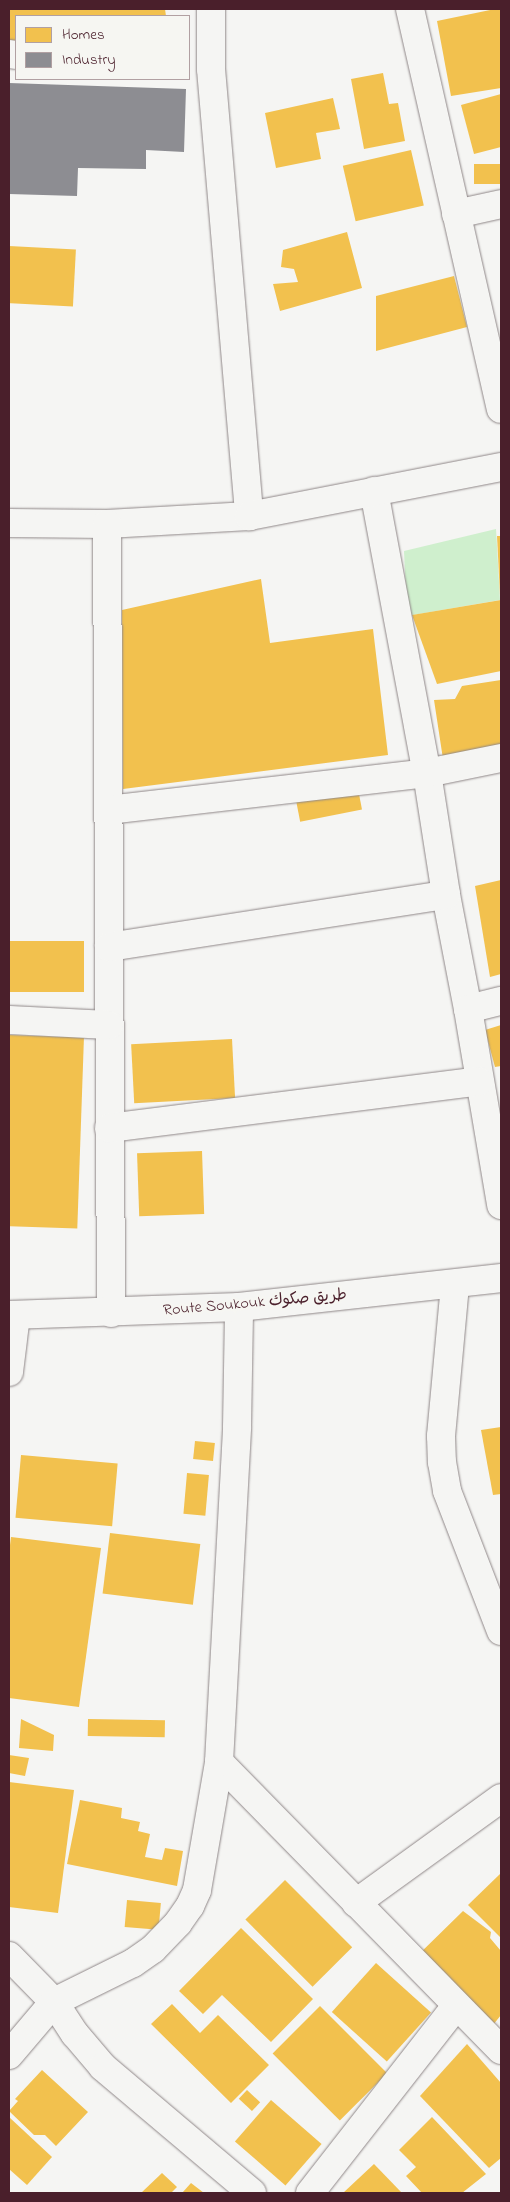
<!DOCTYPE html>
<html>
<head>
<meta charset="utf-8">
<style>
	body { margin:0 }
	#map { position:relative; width:510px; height:2202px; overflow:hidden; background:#f5f5f3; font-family:"Indie Flower","Playpen Sans Arabic",sans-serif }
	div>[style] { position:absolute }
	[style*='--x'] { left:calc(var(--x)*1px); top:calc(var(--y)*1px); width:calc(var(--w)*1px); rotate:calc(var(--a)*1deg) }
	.green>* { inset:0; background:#cfefcd }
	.homes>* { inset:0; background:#f2c14e; transform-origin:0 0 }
	.industry>* { inset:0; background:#8d8d92 }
	.roads { filter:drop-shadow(0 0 1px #8f8788) drop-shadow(0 0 1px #8f8788) }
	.street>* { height:28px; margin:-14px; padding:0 14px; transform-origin:14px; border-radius:14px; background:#f5f5f3 }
	.secondary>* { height:28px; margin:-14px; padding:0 14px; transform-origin:14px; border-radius:14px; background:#f5f5f3 }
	span { translate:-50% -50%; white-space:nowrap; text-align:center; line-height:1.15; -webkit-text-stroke:5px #f6f6f2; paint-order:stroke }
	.street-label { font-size:16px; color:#4a1f2b }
	.frame { position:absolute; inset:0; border:10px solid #4a1f2b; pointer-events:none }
	.legend { position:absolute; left:15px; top:15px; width:175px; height:65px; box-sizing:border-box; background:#f6f6f2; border:1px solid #b1a0a2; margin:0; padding:6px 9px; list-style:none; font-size:15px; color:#4a1f2b }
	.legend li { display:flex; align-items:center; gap:10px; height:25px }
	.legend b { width:25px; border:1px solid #b1a0a2 }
</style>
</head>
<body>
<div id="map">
	<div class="green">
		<i style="clip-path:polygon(496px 529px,500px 600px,407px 616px,404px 551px)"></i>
	</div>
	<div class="homes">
		<i style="clip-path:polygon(9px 9px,165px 9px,166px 16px,16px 16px,16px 41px,9px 40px)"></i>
		<i style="clip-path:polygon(495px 9px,501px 9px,501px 88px,451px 96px,437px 21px)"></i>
		<i style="clip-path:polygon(383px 73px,389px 104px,398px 103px,405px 141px,364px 149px,351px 79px)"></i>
		<i style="clip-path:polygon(501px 94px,501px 147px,474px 154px,461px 105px)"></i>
		<i style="clip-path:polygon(333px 98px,340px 129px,316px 133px,321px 159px,276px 168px,265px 113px)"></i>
		<i style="left:411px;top:150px;width:57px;height:70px;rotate:77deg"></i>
		<i style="left:501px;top:164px;width:20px;height:27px;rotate:90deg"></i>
		<i style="clip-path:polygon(347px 232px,362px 288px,280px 311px,273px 284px,298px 282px,294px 269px,281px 267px,283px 250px)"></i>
		<i style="left:9px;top:246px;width:67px;height:57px;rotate:3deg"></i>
		<i style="clip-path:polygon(454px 276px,467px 327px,376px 351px,376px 296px)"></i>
		<i style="clip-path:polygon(497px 536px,501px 536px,501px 595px,500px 595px)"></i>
		<i style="clip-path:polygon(261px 579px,270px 643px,373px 629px,388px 755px,123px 789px,122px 610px)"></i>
		<i style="clip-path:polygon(501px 600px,501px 671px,437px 684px,412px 615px)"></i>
		<i style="clip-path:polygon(501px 680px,501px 745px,443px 759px,434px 700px,455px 699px,462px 686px)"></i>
		<i style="left:358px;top:789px;width:21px;height:63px;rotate:79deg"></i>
		<i style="clip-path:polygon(501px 880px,501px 974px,490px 977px,475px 886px)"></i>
		<i style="left:10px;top:941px;width:74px;height:51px"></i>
		<i style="clip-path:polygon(501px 1025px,501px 1066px,495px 1067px,485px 1030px)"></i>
		<i style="left:9px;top:1035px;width:75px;height:191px;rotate:2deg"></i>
		<i style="left:232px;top:1039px;width:59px;height:101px;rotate:87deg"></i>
		<i style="left:202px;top:1151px;width:63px;height:65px;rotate:88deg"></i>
		<i style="clip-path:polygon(501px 1427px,501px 1494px,493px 1495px,481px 1430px)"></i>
		<i style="left:195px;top:1441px;width:20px;height:18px;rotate:6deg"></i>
		<i style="left:21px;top:1455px;width:97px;height:63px;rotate:5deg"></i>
		<i style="left:187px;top:1473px;width:22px;height:41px;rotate:5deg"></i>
		<i style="left:110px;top:1533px;width:91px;height:61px;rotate:7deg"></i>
		<i style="clip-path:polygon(11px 1537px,101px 1548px,79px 1707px,9px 1698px,9px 1553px)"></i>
		<i style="clip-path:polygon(21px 1719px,54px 1735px,53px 1751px,19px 1748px)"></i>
		<i style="left:88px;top:1719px;width:77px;height:17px;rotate:1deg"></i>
		<i style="clip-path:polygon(9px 1755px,29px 1758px,25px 1776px,9px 1773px)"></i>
		<i style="clip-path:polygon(9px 1782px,74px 1790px,58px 1913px,9px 1907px)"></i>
		<i style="clip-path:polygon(80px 1800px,122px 1808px,121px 1818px,140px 1822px,138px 1831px,150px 1834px,145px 1857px,162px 1860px,165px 1848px,183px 1851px,177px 1886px,67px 1864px)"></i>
		<i style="clip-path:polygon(501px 1873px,501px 1938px,468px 1905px)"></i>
		<i style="left:285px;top:1880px;width:95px;height:56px;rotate:45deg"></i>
		<i style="left:127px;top:1900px;width:34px;height:27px;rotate:5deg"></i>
		<i style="clip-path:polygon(463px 1911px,491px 1932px,490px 1938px,501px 1951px,501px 2015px,489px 2030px,414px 1959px)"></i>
		<i style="clip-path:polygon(241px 1928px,313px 1999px,271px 2042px,222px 1995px,203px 2014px,179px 1991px)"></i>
		<i style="left:376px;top:1963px;width:74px;height:66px;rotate:42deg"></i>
		<i style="clip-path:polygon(172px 2004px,200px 2033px,218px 2015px,269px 2065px,231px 2103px,151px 2024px)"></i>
		<i style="left:320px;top:2006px;width:95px;height:67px;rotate:45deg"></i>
		<i style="clip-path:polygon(467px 2044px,501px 2083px,501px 2158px,489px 2168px,420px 2096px)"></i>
		<i style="clip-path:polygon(42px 2070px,88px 2112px,56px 2146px,45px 2135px,34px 2135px,9px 2111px,18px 2101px,15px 2099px)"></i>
		<i style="left:247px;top:2090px;width:18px;height:12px;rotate:43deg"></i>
		<i style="left:271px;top:2100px;width:67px;height:55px;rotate:41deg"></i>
		<i style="clip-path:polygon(9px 2117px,52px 2157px,27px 2185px,9px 2169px)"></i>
		<i style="clip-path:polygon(432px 2117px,486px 2174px,462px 2193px,422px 2193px,406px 2176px,416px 2167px,399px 2150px)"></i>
		<i style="clip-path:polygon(374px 2164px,402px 2193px,343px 2193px)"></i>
		<i style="clip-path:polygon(162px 2173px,177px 2187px,171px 2193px,141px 2193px)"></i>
		<i style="clip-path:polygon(191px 2183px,204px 2193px,182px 2193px)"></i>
	</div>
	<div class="industry">
		<i style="clip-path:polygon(9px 83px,186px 89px,184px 152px,146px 150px,146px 169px,78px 168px,77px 196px,9px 194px)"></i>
	</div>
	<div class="roads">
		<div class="street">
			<i style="--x:211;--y:9;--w:60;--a:90"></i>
			<i style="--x:211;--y:69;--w:449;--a:85.1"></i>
			<i style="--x:410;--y:9;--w:410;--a:77.2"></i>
			<i style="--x:9;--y:54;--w:7;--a:8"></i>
			<i style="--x:456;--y:214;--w:46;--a:-12.5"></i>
			<i style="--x:374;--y:491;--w:287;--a:79.4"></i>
			<i style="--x:427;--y:773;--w:123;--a:81.1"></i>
			<i style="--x:446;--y:895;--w:116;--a:79.1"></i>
			<i style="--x:468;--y:1009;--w:199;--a:80.4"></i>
			<i style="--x:9;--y:523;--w:98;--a:0.6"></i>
			<i style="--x:107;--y:524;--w:142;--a:-3.2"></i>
			<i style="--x:249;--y:516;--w:257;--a:-11"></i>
			<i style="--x:107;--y:524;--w:789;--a:89.71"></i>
			<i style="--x:108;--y:810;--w:321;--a:-6.6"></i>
			<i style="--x:427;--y:773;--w:76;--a:-11.5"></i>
			<i style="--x:109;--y:947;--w:341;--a:-8.8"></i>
			<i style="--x:468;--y:1009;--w:34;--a:-14"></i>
			<i style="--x:9;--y:1020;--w:100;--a:2.9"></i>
			<i style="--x:109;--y:1128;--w:373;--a:-7.2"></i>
			<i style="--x:455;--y:1285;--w:152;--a:95.3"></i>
			<i style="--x:441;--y:1436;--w:26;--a:88"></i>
			<i style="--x:442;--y:1462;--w:29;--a:80"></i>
			<i style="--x:447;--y:1491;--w:150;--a:68.9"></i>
			<i style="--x:9;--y:1372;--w:57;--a:-83"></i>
			<i style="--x:219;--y:1762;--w:403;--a:45.6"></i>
			<i style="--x:356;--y:1903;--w:179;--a:-35.9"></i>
			<i style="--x:9;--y:1956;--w:64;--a:45.6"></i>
			<i style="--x:54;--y:2002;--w:38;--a:57"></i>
			<i style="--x:75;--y:2034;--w:43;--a:49.7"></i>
			<i style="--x:103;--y:2067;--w:195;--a:40.2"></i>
			<i style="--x:9;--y:2055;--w:70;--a:-49.7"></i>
			<i style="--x:54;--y:2002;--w:88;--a:-26.3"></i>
			<i style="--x:133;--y:1963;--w:24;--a:-35"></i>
			<i style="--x:153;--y:1949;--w:36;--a:-46"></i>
			<i style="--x:178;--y:1923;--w:21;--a:-55"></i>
			<i style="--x:190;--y:1906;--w:17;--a:-66"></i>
			<i style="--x:197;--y:1890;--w:130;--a:-80.2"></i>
			<i style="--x:219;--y:1762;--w:335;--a:-86.9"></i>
			<i style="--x:237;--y:1427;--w:120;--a:-89"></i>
			<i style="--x:310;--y:2193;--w:237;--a:-52"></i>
		</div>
		<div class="secondary">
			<i style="--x:9;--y:1315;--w:230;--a:-2"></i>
			<i style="--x:239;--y:1307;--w:264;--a:-6.3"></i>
		</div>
	</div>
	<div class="street-label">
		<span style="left:255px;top:1303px;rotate:-5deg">Route Soukouk طريق صكوك</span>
	</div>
	<div class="frame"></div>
	<ul class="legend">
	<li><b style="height:14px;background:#f2c14e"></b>Homes</li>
	<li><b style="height:14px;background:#8d8d92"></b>Industry</li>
	</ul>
</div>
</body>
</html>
